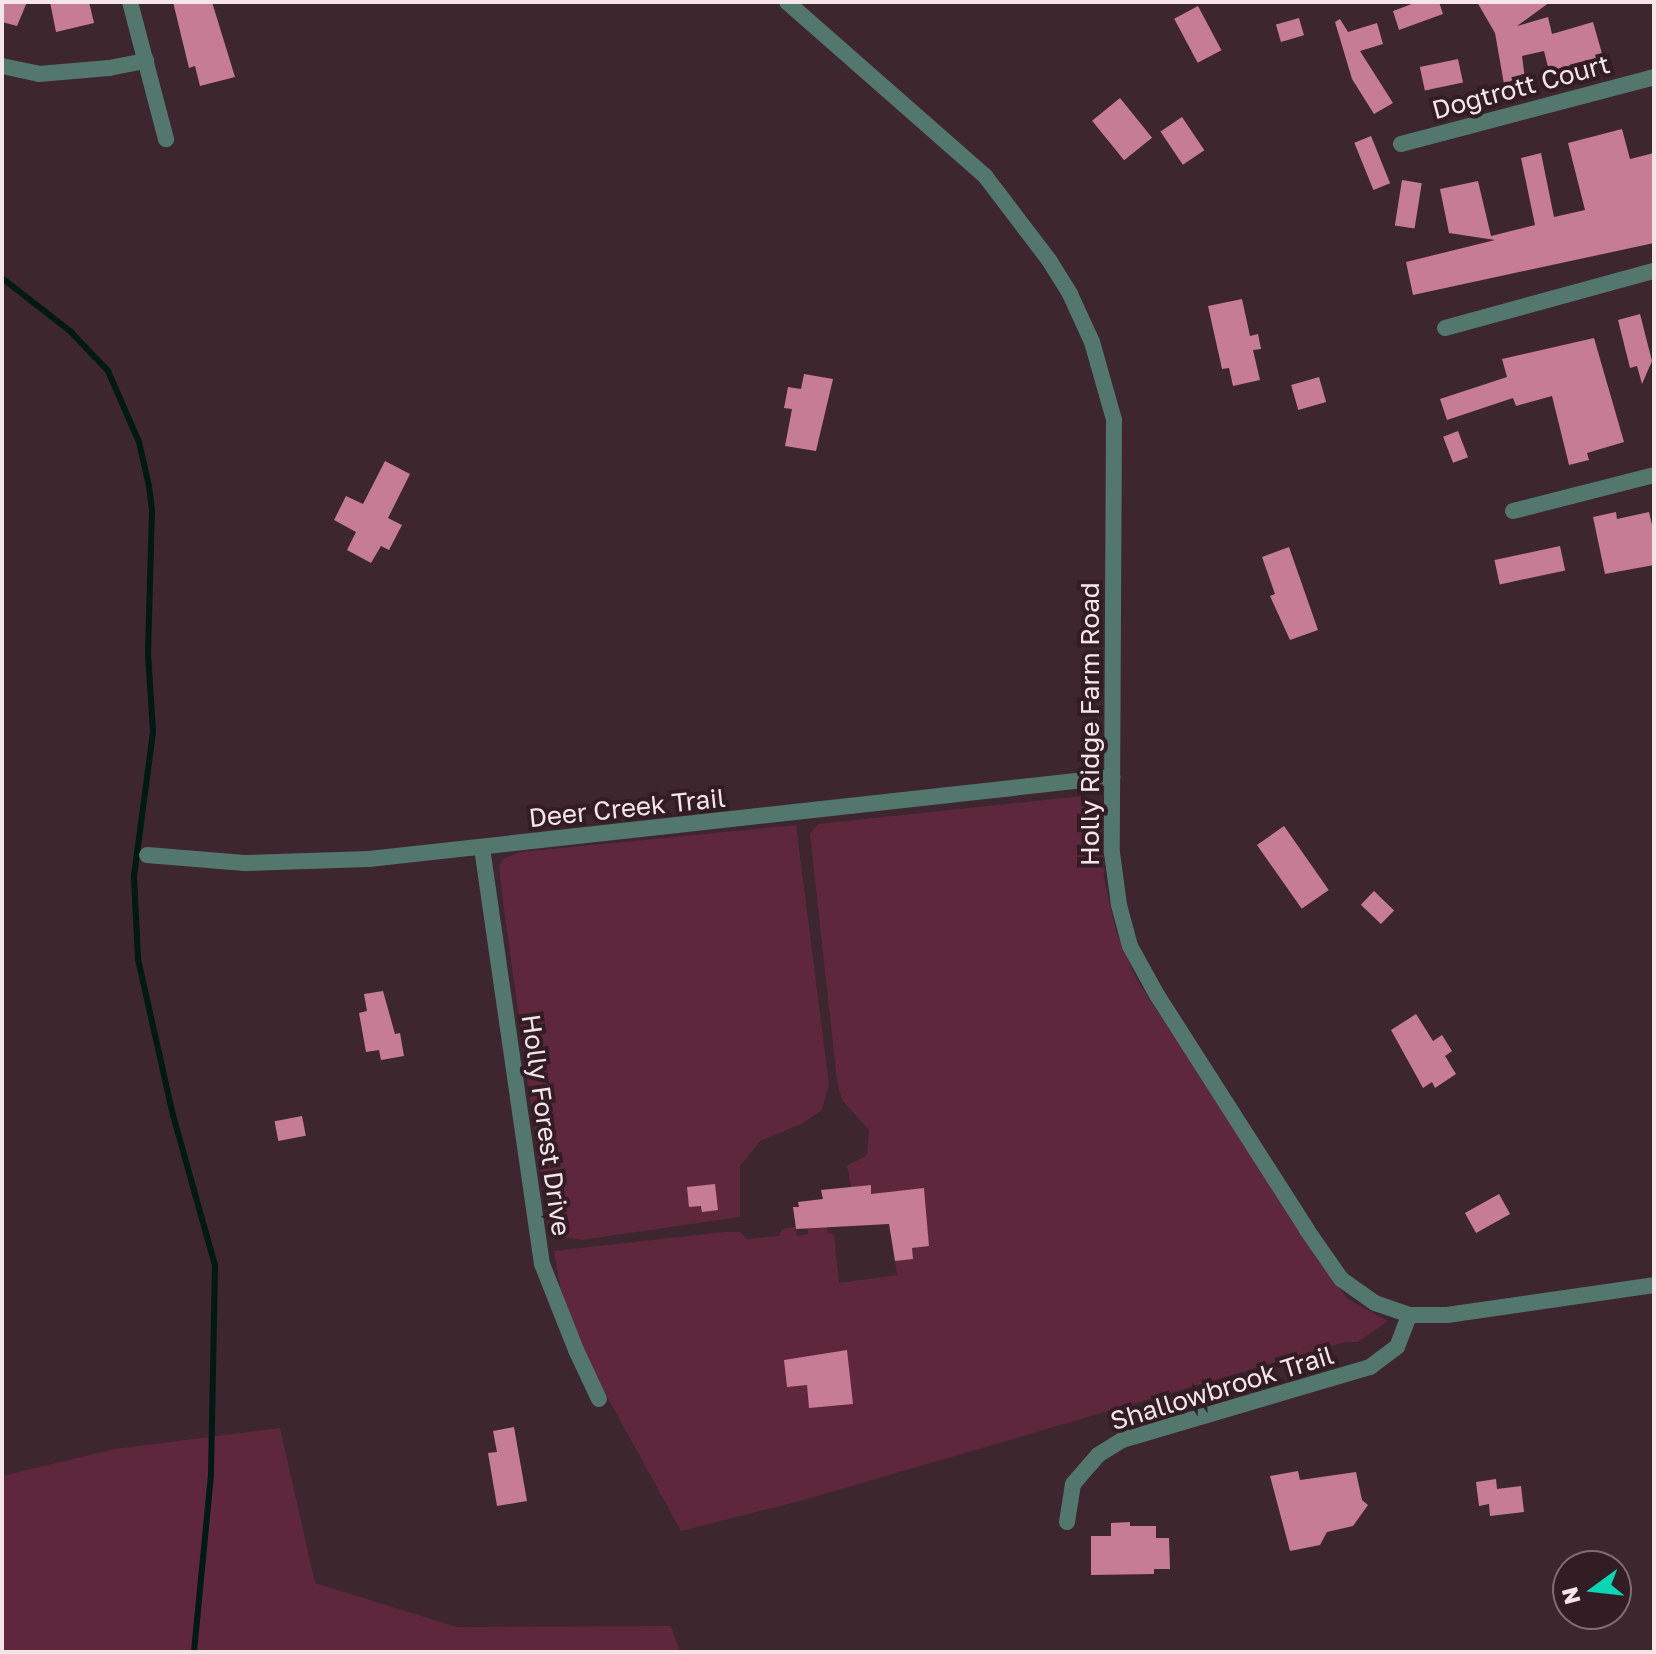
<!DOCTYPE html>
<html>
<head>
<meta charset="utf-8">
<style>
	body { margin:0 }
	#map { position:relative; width:1656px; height:1654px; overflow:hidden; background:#3d262d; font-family:"Golos Text",sans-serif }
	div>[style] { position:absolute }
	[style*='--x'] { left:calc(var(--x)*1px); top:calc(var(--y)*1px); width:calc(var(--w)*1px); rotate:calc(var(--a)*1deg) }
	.green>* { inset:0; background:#5f273b }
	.stream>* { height:6px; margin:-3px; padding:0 3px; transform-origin:3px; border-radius:3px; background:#001913 }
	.building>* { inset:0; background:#c67c94; transform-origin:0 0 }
	.street>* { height:16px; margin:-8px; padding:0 8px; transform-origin:8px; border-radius:8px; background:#53776d }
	span { translate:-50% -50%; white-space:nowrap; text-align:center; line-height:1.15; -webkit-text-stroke:8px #321d24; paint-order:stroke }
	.street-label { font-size:26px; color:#f5e5e9 }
	.frame { position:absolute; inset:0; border:4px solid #f5e5e9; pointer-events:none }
	.north { position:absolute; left:1552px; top:1550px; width:80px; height:80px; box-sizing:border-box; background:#321d24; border:2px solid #806d73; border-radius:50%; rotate:255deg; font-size:22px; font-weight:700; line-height:32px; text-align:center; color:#f5e5e9 }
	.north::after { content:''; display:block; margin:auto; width:28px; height:36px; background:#0ad5b5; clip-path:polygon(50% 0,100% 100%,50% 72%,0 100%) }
</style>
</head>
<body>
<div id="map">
	<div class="green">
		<i style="clip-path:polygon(1083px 796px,1095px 804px,1101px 818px,1104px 879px,1116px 931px,1136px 978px,1321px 1264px,1348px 1299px,1388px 1321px,1358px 1342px,1345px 1342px,800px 1501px,681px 1531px,604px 1391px,564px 1309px,554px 1251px,724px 1232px,740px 1232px,747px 1239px,779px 1236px,782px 1229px,795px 1227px,797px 1236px,808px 1234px,807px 1226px,827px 1224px,828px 1233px,834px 1235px,839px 1283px,897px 1275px,895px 1261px,912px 1248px,929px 1246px,922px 1218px,927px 1217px,924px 1189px,887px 1192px,872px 1199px,870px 1185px,851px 1187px,847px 1166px,867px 1155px,869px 1130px,842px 1100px,837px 1081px,810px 834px,818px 824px)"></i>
		<i style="clip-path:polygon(796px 825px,829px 1084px,822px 1110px,801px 1124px,760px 1141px,740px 1166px,740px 1217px,581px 1240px,552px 1235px,548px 1227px,504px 909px,499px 866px,503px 859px,521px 852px)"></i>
		<i style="clip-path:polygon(280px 1428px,315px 1583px,457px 1627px,671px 1626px,680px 1652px,2px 1652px,2px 1476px,115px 1449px)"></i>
	</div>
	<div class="stream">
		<i style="--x:2;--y:278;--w:88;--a:38"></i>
		<i style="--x:71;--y:332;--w:54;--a:46.5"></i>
		<i style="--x:108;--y:371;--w:77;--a:66.4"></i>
		<i style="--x:139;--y:442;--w:45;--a:77.2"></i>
		<i style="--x:149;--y:486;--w:24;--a:83"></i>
		<i style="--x:152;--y:510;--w:144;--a:91.6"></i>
		<i style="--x:148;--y:654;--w:78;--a:86.3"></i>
		<i style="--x:153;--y:732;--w:146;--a:97.5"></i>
		<i style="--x:134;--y:877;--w:82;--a:87.2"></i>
		<i style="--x:138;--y:959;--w:160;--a:77.4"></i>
		<i style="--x:173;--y:1115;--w:156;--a:74.4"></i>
		<i style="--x:215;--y:1265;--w:210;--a:91.1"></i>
		<i style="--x:211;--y:1475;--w:178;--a:95.5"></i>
	</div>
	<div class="building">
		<i style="clip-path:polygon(2px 2px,27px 2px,17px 26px,2px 22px)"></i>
		<i style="clip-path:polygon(50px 2px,89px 2px,94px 23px,56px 32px)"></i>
		<i style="clip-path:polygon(173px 2px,212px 2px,235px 77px,200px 86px,195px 66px,189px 68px)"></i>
		<i style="clip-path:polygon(1417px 2px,1439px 2px,1443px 14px,1399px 30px,1393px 11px)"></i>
		<i style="clip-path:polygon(1477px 2px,1550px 2px,1517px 26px,1548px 17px,1552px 34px,1593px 22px,1603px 57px,1549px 71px,1544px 51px,1522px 56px,1525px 79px,1504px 84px,1495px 33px)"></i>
		<i style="left:1198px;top:6px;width:50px;height:27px;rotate:62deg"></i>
		<i style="left:1299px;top:18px;width:18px;height:24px;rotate:74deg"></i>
		<i style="clip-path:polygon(1340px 19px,1348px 32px,1377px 23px,1383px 44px,1360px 51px,1393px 103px,1374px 114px,1352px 79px,1335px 22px)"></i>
		<i style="left:1458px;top:59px;width:24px;height:39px;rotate:78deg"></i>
		<i style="left:1120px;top:98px;width:51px;height:36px;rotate:51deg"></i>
		<i style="left:1182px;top:117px;width:40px;height:26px;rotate:56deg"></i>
		<i style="clip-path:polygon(1622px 129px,1630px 159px,1654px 153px,1654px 243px,1413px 295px,1406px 262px,1495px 240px,1449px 233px,1440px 189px,1478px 181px,1491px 236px,1535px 225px,1521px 158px,1541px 153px,1554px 217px,1585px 210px,1568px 143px)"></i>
		<i style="left:1371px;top:136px;width:51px;height:18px;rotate:68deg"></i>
		<i style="left:1402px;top:180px;width:20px;height:46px;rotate:9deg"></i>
		<i style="clip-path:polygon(1242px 299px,1250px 336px,1258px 334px,1261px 349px,1253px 350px,1260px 380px,1233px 386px,1229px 368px,1222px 369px,1208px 306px)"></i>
		<i style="clip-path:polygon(1640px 314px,1652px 361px,1642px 384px,1637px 366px,1630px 368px,1618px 320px)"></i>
		<i style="clip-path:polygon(1594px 338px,1624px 442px,1587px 453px,1589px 460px,1569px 465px,1552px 396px,1516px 406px,1513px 398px,1447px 420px,1440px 399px,1507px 377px,1502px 359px)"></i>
		<i style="clip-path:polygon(804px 374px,833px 379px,816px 451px,785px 446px,792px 409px,784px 408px,788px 387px,801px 389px)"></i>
		<i style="left:1319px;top:377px;width:26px;height:29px;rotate:74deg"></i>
		<i style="left:1458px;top:431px;width:28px;height:16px;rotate:69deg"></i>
		<i style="clip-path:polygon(385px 461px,410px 474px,388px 518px,402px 525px,389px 550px,381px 546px,371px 563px,347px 550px,356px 532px,334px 520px,346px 496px,363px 504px)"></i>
		<i style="clip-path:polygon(1616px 512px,1617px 519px,1649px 512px,1654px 533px,1654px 565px,1605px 574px,1593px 517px)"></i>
		<i style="left:1560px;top:546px;width:25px;height:67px;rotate:78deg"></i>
		<i style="clip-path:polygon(1289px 547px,1318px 630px,1290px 640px,1270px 596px,1275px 594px,1262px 557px)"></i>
		<i style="left:1284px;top:826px;width:78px;height:33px;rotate:55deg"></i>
		<i style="left:1374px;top:891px;width:28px;height:19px;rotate:44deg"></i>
		<i style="clip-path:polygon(383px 991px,395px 1034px,400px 1033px,404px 1056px,381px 1060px,379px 1050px,366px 1052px,359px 1013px,367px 1011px,364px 994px)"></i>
		<i style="clip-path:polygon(1416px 1014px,1433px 1041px,1442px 1035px,1452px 1051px,1445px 1056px,1456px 1074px,1435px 1088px,1432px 1082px,1423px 1088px,1391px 1030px)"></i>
		<i style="left:302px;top:1116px;width:20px;height:28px;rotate:79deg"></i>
		<i style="clip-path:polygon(715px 1184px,718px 1210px,702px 1212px,701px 1206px,689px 1207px,687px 1187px)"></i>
		<i style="clip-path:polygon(871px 1185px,871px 1194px,924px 1188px,929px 1246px,912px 1248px,913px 1259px,895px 1261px,889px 1224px,796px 1229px,793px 1207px,799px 1207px,798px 1202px,823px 1199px,821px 1190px)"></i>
		<i style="left:1499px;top:1194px;width:23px;height:39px;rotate:61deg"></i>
		<i style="clip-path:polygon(847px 1350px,853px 1404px,809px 1408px,807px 1385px,787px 1387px,784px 1360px)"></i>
		<i style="clip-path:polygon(514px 1427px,527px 1501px,497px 1506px,488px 1453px,497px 1452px,493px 1431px)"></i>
		<i style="clip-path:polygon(1298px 1471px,1300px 1480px,1356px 1472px,1362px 1500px,1368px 1505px,1353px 1526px,1327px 1532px,1320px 1545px,1290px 1551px,1270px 1476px)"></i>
		<i style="clip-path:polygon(1496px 1479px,1497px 1489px,1521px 1486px,1524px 1512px,1490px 1516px,1489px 1504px,1479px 1506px,1476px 1482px)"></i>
		<i style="clip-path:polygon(1130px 1522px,1130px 1526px,1156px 1526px,1156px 1538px,1169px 1538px,1170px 1569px,1154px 1569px,1154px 1574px,1091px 1575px,1091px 1536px,1111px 1536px,1111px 1523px)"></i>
	</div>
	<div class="street">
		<i style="--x:130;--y:2;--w:142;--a:75.3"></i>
		<i style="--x:787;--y:2;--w:264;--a:41.3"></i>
		<i style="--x:985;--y:176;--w:106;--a:52.7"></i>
		<i style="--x:1049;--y:260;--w:40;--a:58"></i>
		<i style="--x:1070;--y:294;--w:53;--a:65.4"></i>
		<i style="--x:1092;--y:342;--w:81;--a:74.2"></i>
		<i style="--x:1114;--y:420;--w:433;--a:90.3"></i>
		<i style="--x:1112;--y:853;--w:52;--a:82.3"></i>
		<i style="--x:1119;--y:905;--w:42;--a:75"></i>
		<i style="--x:1130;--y:946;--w:56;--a:61.1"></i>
		<i style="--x:1157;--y:995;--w:279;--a:57.4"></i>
		<i style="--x:1307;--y:1230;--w:60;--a:55.2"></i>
		<i style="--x:1341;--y:1279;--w:42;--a:35.2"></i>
		<i style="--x:1375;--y:1303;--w:36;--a:19"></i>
		<i style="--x:1409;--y:1315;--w:38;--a:0"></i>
		<i style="--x:1447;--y:1315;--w:209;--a:-8.2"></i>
		<i style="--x:2;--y:66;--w:38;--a:12"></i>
		<i style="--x:39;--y:74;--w:70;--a:-4.9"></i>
		<i style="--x:109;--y:68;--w:38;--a:-11"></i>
		<i style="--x:1401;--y:144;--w:262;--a:-14.8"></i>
		<i style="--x:1445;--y:328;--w:217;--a:-15.3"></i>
		<i style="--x:1513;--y:511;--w:146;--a:-14.3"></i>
		<i style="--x:482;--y:848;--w:420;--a:81.8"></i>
		<i style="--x:542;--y:1264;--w:92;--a:68.4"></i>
		<i style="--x:576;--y:1350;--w:54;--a:64.9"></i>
		<i style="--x:147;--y:855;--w:98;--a:4.7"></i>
		<i style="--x:245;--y:863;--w:124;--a:-1.8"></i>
		<i style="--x:369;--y:859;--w:748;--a:-6.3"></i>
		<i style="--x:1067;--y:1522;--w:38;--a:-81"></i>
		<i style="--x:1073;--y:1484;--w:38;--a:-49"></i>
		<i style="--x:1098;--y:1455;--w:28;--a:-32"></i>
		<i style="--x:1122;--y:1440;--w:259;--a:-16.4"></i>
		<i style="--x:1370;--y:1367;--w:34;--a:-37"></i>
		<i style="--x:1397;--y:1347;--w:34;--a:-69"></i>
	</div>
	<div class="street-label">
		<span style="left:1521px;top:87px;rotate:-15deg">Dogtrott Court</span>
		<span style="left:1090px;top:724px;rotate:-90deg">Holly Ridge Farm Road</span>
		<span style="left:627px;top:808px;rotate:-6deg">Deer Creek Trail</span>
		<span style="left:546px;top:1125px;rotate:82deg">Holly Forest Drive</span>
		<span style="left:1222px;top:1388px;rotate:-17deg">Shallowbrook Trail</span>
	</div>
	<div class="frame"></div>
	<div class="north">N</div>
</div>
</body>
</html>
